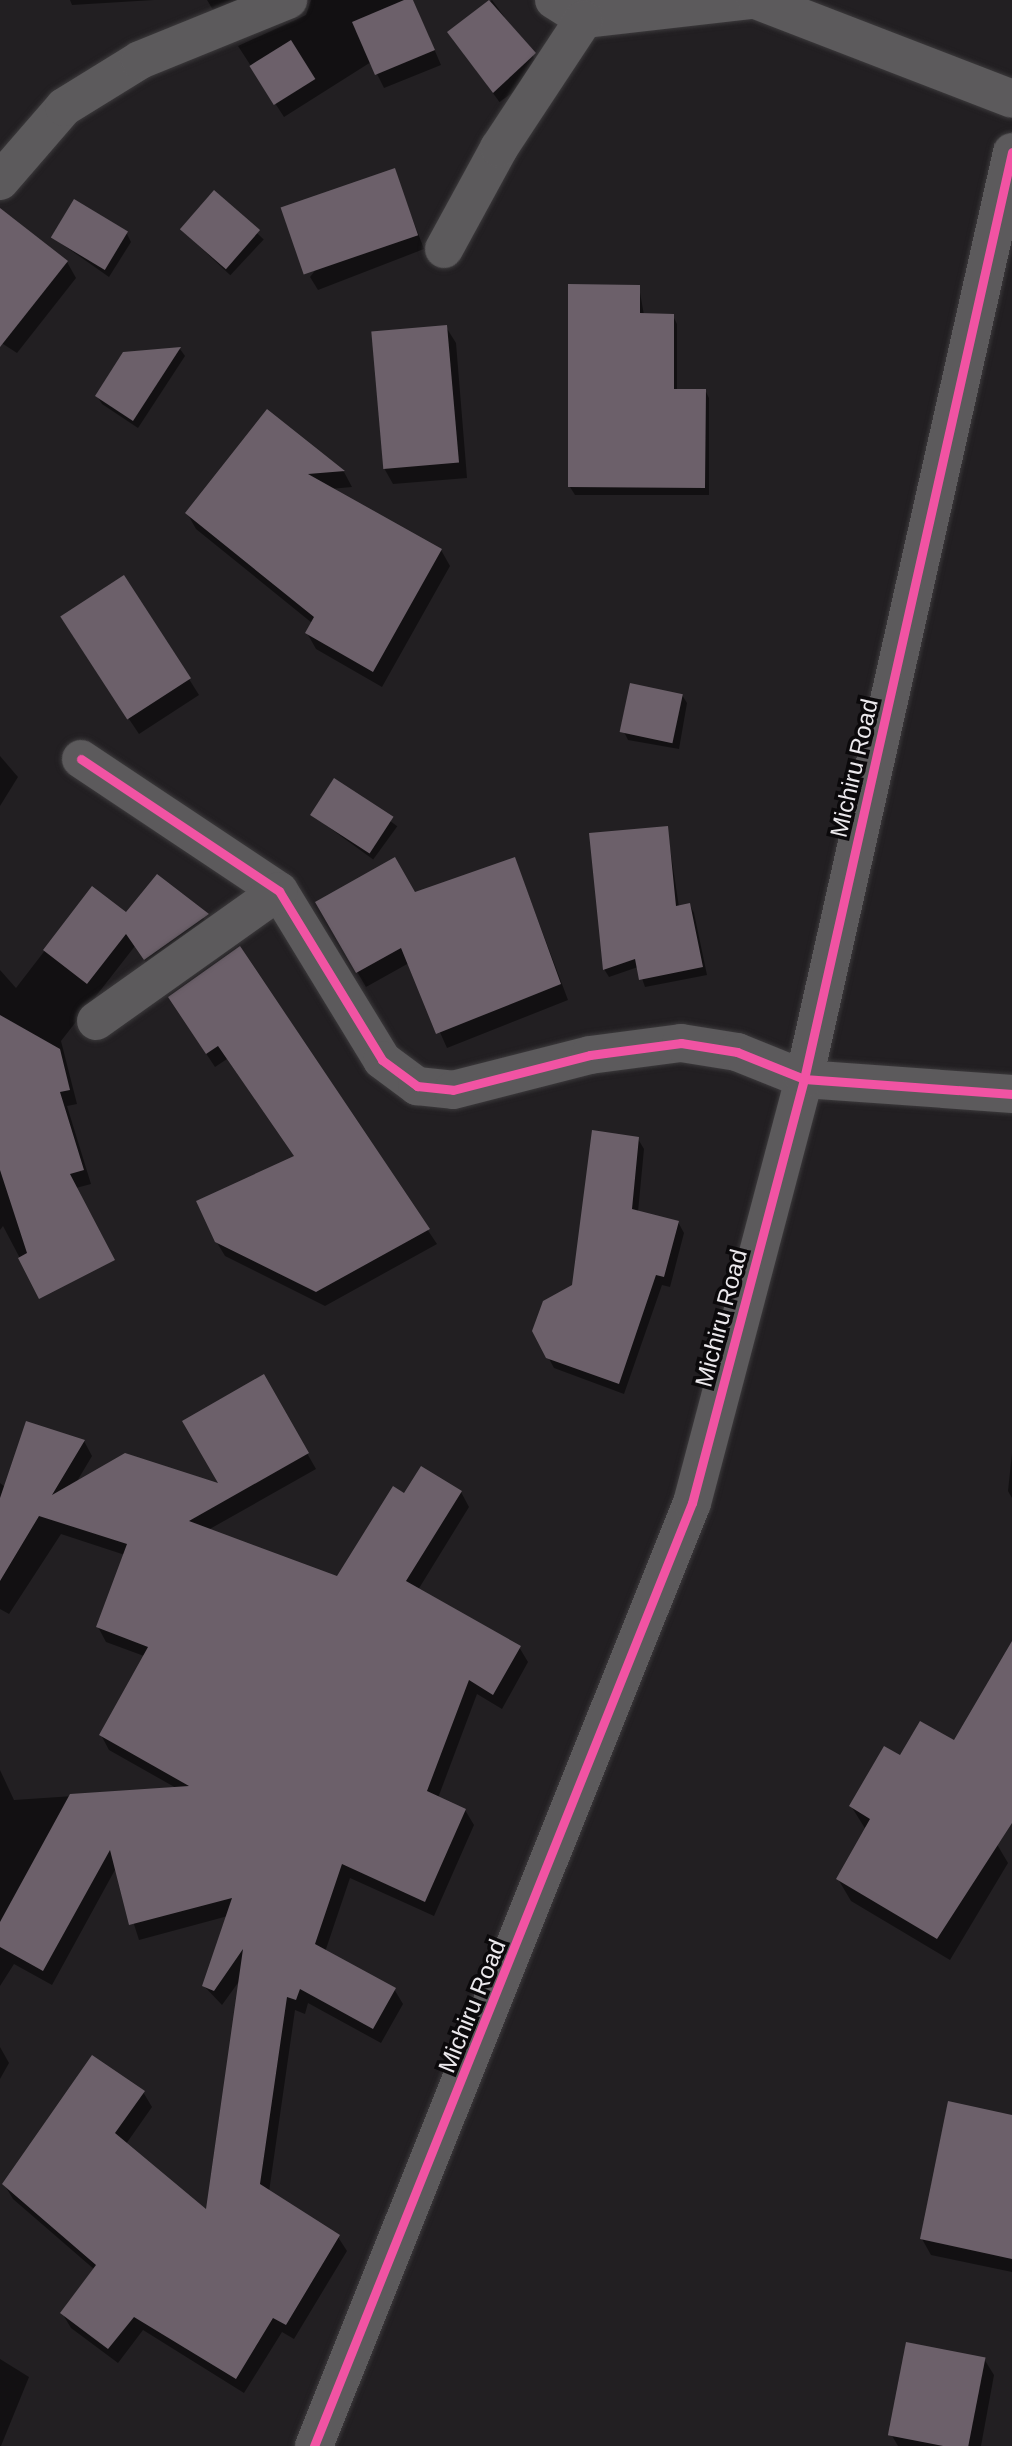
<!DOCTYPE html>
<html>
<head>
<meta charset="utf-8">
<style>
	body { margin:0 }
	#map { position:relative; width:1012px; height:2446px; overflow:hidden; background:#221f22; font-family:Helvetica,sans-serif }
	div>[style] { position:absolute }
	[style*='--x'] { left:calc(var(--x)*1px); top:calc(var(--y)*1px); width:calc(var(--w)*1px); rotate:calc(var(--a)*1deg) }
	.shadow>* { inset:0; background:#0007; transform-origin:0 0 }
	.building>* { inset:0; background:#6c606a; transform-origin:0 0 }
	.roads { filter:drop-shadow(0 0 2px #3c3a3c) drop-shadow(0 0 2px #3c3a3c) }
	.street>* { height:38px; margin:-19px; padding:0 19px; transform-origin:19px; border-radius:19px; background:#5c5a5c }
	.secondary>* { height:38px; margin:-19px; padding:0 19px; transform-origin:19px; border-radius:19px; background:#5c5a5c }
	.cycleway>* { height:9px; margin:-4.5px; padding:0 4.5px; transform-origin:4.5px; border-radius:4.5px; background:#f153a3 }
	span { translate:-50% -50%; white-space:nowrap; text-align:center; line-height:1.15; -webkit-text-stroke:7px #0b090b; paint-order:stroke }
	.street-label { font-size:24px; color:#ece9ed }
</style>
</head>
<body>
<div id="map">
	<div class="shadow">
		<i style="clip-path:polygon(70px 0,154px 0,72px 5px)"></i>
		<i style="clip-path:polygon(207px 0,271px 0,220px 21px)"></i>
		<i style="clip-path:polygon(311px 0,413px 0,441px 65px,384px 88px,371px 62px,284px 117px,238px 46px,306px 15px)"></i>
		<i style="left:492px;top:0;width:87px;height:54px;rotate:54deg"></i>
		<i style="clip-path:polygon(394px 170px,424px 249px,318px 290px,310px 277px)"></i>
		<i style="left:214px;top:193px;width:68px;height:49px;rotate:43deg"></i>
		<i style="clip-path:polygon(127px 234px,131px 242px,109px 277px,52px 237px)"></i>
		<i style="clip-path:polygon(0 245px,67px 262px,76px 278px,17px 353px,0 342px)"></i>
		<i style="clip-path:polygon(639px 287px,644px 315px,673px 316px,677px 324px,677px 391px,705px 390px,709px 398px,709px 495px,575px 495px,570px 487px)"></i>
		<i style="clip-path:polygon(446px 327px,456px 343px,467px 478px,393px 484px,384px 468px)"></i>
		<i style="clip-path:polygon(180px 349px,185px 356px,138px 428px,102px 404px,97px 396px,124px 353px)"></i>
		<i style="clip-path:polygon(267px 411px,344px 472px,352px 487px,330px 489px,441px 550px,450px 566px,382px 687px,316px 649px,307px 633px,312px 623px,196px 529px,187px 513px)"></i>
		<i style="clip-path:polygon(72px 634px,189px 679px,199px 695px,139px 734px)"></i>
		<i style="clip-path:polygon(682px 695px,687px 703px,679px 749px,628px 740px,624px 732px)"></i>
		<i style="clip-path:polygon(0 756px,18px 777px,0 806px)"></i>
		<i style="left:335px;top:781px;width:77px;height:41px;rotate:36deg"></i>
		<i style="clip-path:polygon(667px 828px,679px 907px,690px 905px,694px 913px,707px 975px,645px 987px,638px 967px,609px 977px,604px 969px)"></i>
		<i style="clip-path:polygon(515px 859px,568px 1000px,447px 1048px,409px 963px,366px 987px,317px 903px,414px 894px)"></i>
		<i style="clip-path:polygon(157px 876px,215px 929px,153px 973px,135px 946px,61px 1041px,77px 1104px,67px 1106px,91px 1184px,76px 1188px,23px 1264px,3px 1226px,0 1230px,0 970px,16px 988px,93px 888px,127px 915px)"></i>
		<i style="clip-path:polygon(239px 948px,437px 1244px,325px 1306px,225px 1256px,216px 1241px,296px 1157px,227px 1059px,215px 1067px,178px 1011px)"></i>
		<i style="clip-path:polygon(638px 1139px,644px 1149px,638px 1212px,678px 1222px,684px 1233px,670px 1287px,662px 1285px,624px 1394px,554px 1368px,548px 1357px)"></i>
		<i style="clip-path:polygon(263px 1376px,316px 1469px,208px 1530px,338px 1578px,405px 1496px,461px 1492px,469px 1507px,418px 1590px,519px 1647px,528px 1662px,502px 1709px,477px 1694px,438px 1798px,465px 1810px,474px 1825px,434px 1916px,350px 1878px,325px 1952px,394px 1989px,403px 2004px,381px 2043px,308px 2003px,305px 2014px,295px 2010px,269px 2192px,338px 2237px,347px 2251px,294px 2339px,282px 2332px,244px 2393px,143px 2330px,118px 2363px,71px 2328px,62px 2313px,95px 2270px,13px 2199px,4px 2184px,143px 2092px,152px 2107px,126px 2144px,208px 2212px,240px 1980px,222px 2005px,204px 1986px,228px 1916px,139px 1940px,116px 1868px,52px 1985px,14px 1964px,0 1986px,0 1770px,14px 1800px,178px 1789px,109px 1750px,101px 1735px,144px 1656px,106px 1642px,98px 1627px,125px 1555px,61px 1534px,9px 1614px,0 1609px,0 1483px,5px 1487px,84px 1441px,92px 1456px,76px 1483px,222px 1486px)"></i>
		<i style="clip-path:polygon(1012px 1453px,1012px 1498px,1008px 1491px)"></i>
		<i style="clip-path:polygon(1012px 1685px,1012px 1808px,995px 1841px,1008px 1863px,950px 1960px,851px 1901px,838px 1879px,866px 1830px,851px 1806px,901px 1758px,955px 1742px)"></i>
		<i style="clip-path:polygon(0 2047px,9px 2063px,0 2079px)"></i>
		<i style="clip-path:polygon(1012px 2117px,1012px 2272px,931px 2255px,922px 2239px)"></i>
		<i style="clip-path:polygon(0 2359px,29px 2377px,1px 2446px,0 2446px)"></i>
		<i style="clip-path:polygon(984px 2359px,994px 2375px,981px 2446px,898px 2446px,891px 2434px)"></i>
	</div>
	<div class="building">
		<i style="clip-path:polygon(404px 0,413px 0,435px 50px,375px 75px,352px 22px)"></i>
		<i style="clip-path:polygon(489px 0,536px 53px,493px 93px,447px 32px)"></i>
		<i style="left:291px;top:40px;width:46px;height:49px;rotate:58deg"></i>
		<i style="left:395px;top:168px;width:71px;height:121px;rotate:71deg"></i>
		<i style="left:214px;top:190px;width:61px;height:52px;rotate:41deg"></i>
		<i style="left:74px;top:199px;width:63px;height:45px;rotate:31deg"></i>
		<i style="clip-path:polygon(0 208px,68px 261px,0 347px)"></i>
		<i style="clip-path:polygon(568px 284px,640px 285px,640px 313px,674px 314px,674px 389px,706px 389px,705px 488px,568px 487px)"></i>
		<i style="left:447px;top:325px;width:138px;height:76px;rotate:85deg"></i>
		<i style="clip-path:polygon(181px 347px,133px 421px,95px 396px,123px 352px)"></i>
		<i style="clip-path:polygon(267px 409px,345px 471px,308px 474px,442px 549px,373px 672px,305px 633px,314px 617px,185px 513px)"></i>
		<i style="left:124px;top:575px;width:123px;height:76px;rotate:57deg"></i>
		<i style="left:630px;top:683px;width:54px;height:50px;rotate:12deg"></i>
		<i style="left:334px;top:778px;width:71px;height:44px;rotate:33deg"></i>
		<i style="clip-path:polygon(668px 826px,676px 906px,690px 903px,703px 967px,639px 980px,635px 959px,603px 970px,589px 833px)"></i>
		<i style="clip-path:polygon(395px 857px,415px 892px,515px 857px,561px 984px,436px 1034px,401px 948px,356px 973px,315px 902px)"></i>
		<i style="clip-path:polygon(157px 874px,209px 914px,144px 960px,126px 934px,87px 984px,43px 950px,92px 886px,126px 912px)"></i>
		<i style="clip-path:polygon(240px 946px,430px 1229px,316px 1292px,215px 1242px,196px 1201px,294px 1156px,218px 1046px,206px 1054px,168px 997px)"></i>
		<i style="clip-path:polygon(0 1015px,60px 1049px,70px 1090px,60px 1092px,84px 1170px,70px 1174px,115px 1260px,39px 1299px,18px 1258px,27px 1253px,0 1170px)"></i>
		<i style="clip-path:polygon(592px 1130px,639px 1137px,632px 1209px,679px 1221px,664px 1277px,656px 1275px,619px 1384px,546px 1358px,532px 1331px,543px 1301px,572px 1285px)"></i>
		<i style="clip-path:polygon(264px 1374px,309px 1453px,189px 1521px,337px 1576px,393px 1486px,404px 1493px,421px 1466px,462px 1491px,406px 1581px,521px 1646px,493px 1695px,469px 1680px,427px 1791px,466px 1809px,425px 1902px,342px 1864px,315px 1944px,396px 1988px,373px 2029px,300px 1989px,296px 2000px,287px 1997px,260px 2184px,340px 2235px,286px 2325px,273px 2318px,236px 2379px,134px 2317px,108px 2349px,60px 2313px,96px 2265px,2px 2184px,92px 2055px,145px 2091px,115px 2133px,206px 2209px,243px 1949px,214px 1991px,202px 1986px,232px 1898px,129px 1925px,110px 1850px,43px 1971px,0 1947px,0 1922px,70px 1794px,189px 1786px,99px 1735px,148px 1647px,96px 1627px,127px 1544px,39px 1516px,0 1581px,0 1498px,26px 1421px,85px 1440px,52px 1495px,125px 1453px,218px 1483px,182px 1421px)"></i>
		<i style="clip-path:polygon(1012px 1641px,1012px 1823px,937px 1939px,836px 1879px,870px 1819px,849px 1806px,884px 1746px,900px 1755px,920px 1721px,954px 1740px)"></i>
		<i style="clip-path:polygon(948px 2101px,1012px 2115px,1012px 2259px,920px 2239px)"></i>
		<i style="left:906px;top:2342px;width:81px;height:95px;rotate:11deg"></i>
	</div>
	<div class="roads">
		<div class="street">
			<i style="--x:554;--y:0;--w:36;--a:32"></i>
			<i style="--x:584;--y:19;--w:167;--a:-6.5"></i>
			<i style="--x:756;--y:0;--w:274;--a:21.1"></i>
			<i style="--x:0;--y:181;--w:98;--a:-49.1"></i>
			<i style="--x:64;--y:107;--w:89;--a:-31.7"></i>
			<i style="--x:140;--y:60;--w:160;--a:-22.1"></i>
			<i style="--x:444;--y:249;--w:115;--a:-61.4"></i>
			<i style="--x:499;--y:148;--w:154;--a:-56.6"></i>
			<i style="--x:81;--y:759;--w:238;--a:33.7"></i>
			<i style="--x:279;--y:891;--w:198;--a:58.6"></i>
			<i style="--x:382;--y:1060;--w:44;--a:36.6"></i>
			<i style="--x:417;--y:1086;--w:36;--a:6"></i>
			<i style="--x:453;--y:1090;--w:141;--a:-14.3"></i>
			<i style="--x:590;--y:1055;--w:92;--a:-7.5"></i>
			<i style="--x:681;--y:1043;--w:57;--a:9.1"></i>
			<i style="--x:737;--y:1052;--w:72;--a:21.9"></i>
			<i style="--x:804;--y:1079;--w:209;--a:4.1"></i>
			<i style="--x:96;--y:1021;--w:224;--a:-35.4"></i>
		</div>
		<div class="secondary">
			<i style="--x:314;--y:2446;--w:1016;--a:-68.16"></i>
			<i style="--x:692;--y:1503;--w:439;--a:-75.2"></i>
			<i style="--x:804;--y:1079;--w:950;--a:-77.35"></i>
		</div>
	</div>
	<div class="cycleway">
		<i style="--x:81;--y:759;--w:238;--a:33.7"></i>
		<i style="--x:279;--y:891;--w:198;--a:58.6"></i>
		<i style="--x:382;--y:1060;--w:44;--a:36.6"></i>
		<i style="--x:417;--y:1086;--w:36;--a:6"></i>
		<i style="--x:453;--y:1090;--w:141;--a:-14.3"></i>
		<i style="--x:590;--y:1055;--w:92;--a:-7.5"></i>
		<i style="--x:681;--y:1043;--w:57;--a:9.1"></i>
		<i style="--x:737;--y:1052;--w:72;--a:21.9"></i>
		<i style="--x:804;--y:1079;--w:209;--a:4.1"></i>
		<i style="--x:314;--y:2446;--w:1016;--a:-68.16"></i>
		<i style="--x:692;--y:1503;--w:439;--a:-75.2"></i>
		<i style="--x:804;--y:1079;--w:950;--a:-77.35"></i>
	</div>
	<div class="street-label">
		<span style="left:854px;top:768px;rotate:-77deg">Michiru Road</span>
		<span style="left:721px;top:1318px;rotate:-75deg">Michiru Road</span>
		<span style="left:472px;top:2006px;rotate:-68deg">Michiru Road</span>
	</div>
</div>
</body>
</html>
